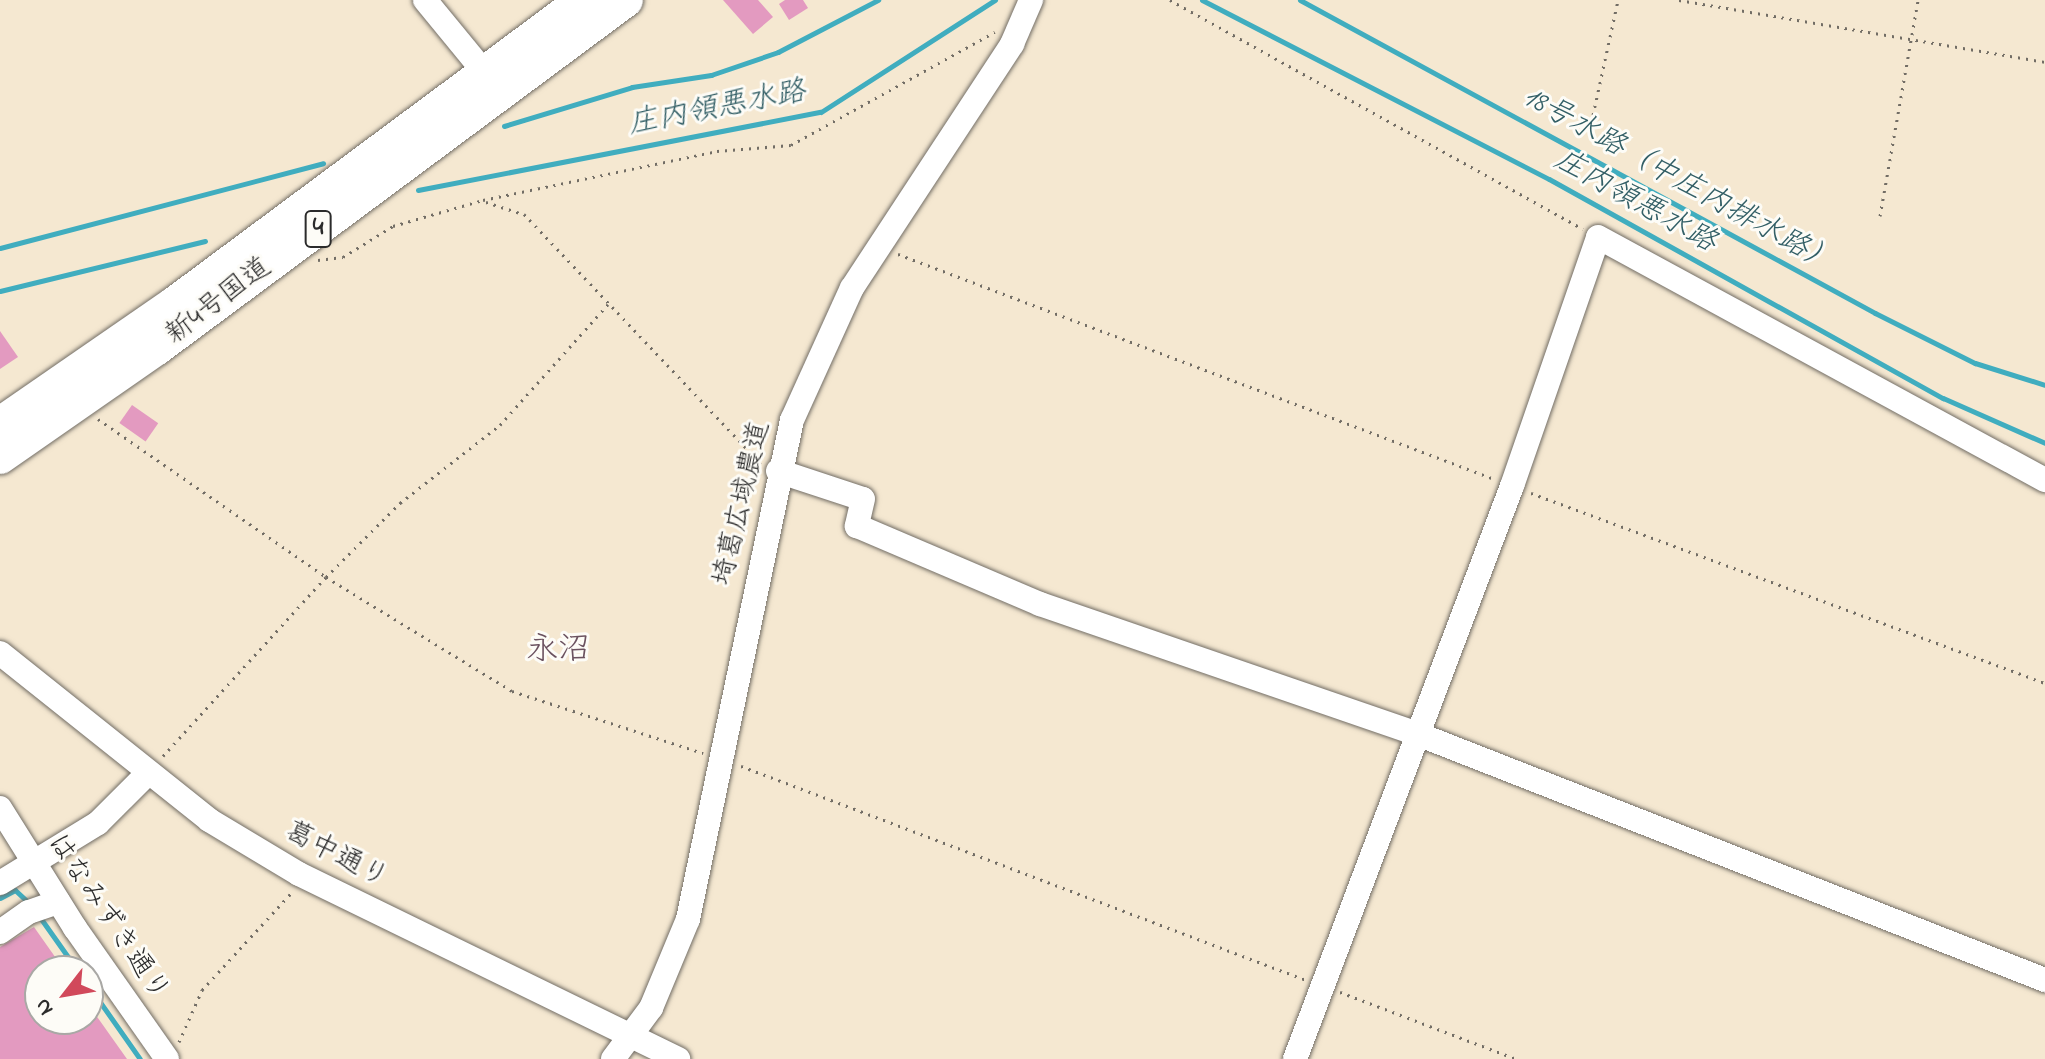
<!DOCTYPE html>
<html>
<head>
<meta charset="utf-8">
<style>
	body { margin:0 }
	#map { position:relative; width:2045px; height:1059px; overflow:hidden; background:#f5e8d1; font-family:"Indie Flower","Klee One",sans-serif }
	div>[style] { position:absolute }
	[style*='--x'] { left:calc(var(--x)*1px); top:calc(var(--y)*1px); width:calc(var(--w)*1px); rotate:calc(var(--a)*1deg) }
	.stream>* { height:5px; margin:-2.5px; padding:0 2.5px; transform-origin:2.5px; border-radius:2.5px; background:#40adbf }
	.building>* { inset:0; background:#e39ac0; transform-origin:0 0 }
	.path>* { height:3px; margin-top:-1.5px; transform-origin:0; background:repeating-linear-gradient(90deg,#726d65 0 2px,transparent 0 8px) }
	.roads { filter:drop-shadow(0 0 2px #726d65) drop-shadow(0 0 2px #726d65) }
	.minor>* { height:24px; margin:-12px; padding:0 12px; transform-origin:12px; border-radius:12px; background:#fff }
	.highway>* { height:34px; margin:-17px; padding:0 17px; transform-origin:17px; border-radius:17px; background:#fff }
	span { translate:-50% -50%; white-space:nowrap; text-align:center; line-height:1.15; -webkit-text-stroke:6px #fdfcf7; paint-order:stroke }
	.shield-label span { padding:2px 6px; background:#fdfcf7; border:2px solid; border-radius:6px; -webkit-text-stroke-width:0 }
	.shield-label { font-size:26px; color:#2b2b2b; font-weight:700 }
	.street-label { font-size:28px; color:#2b2b2b }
	.water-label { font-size:30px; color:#335f66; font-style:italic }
	.quarter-label { font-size:32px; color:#6b525f }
	.north { position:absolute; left:24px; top:955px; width:80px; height:80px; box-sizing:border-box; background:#fdfcf7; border:2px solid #a9a8a5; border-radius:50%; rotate:239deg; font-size:22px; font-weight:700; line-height:32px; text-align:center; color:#2b2b2b }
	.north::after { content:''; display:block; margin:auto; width:28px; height:36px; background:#d1495b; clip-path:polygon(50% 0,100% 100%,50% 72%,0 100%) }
</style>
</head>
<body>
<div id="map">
	<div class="stream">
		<i style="--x:1202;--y:0;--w:390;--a:27.3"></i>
		<i style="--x:1549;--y:179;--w:451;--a:29.1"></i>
		<i style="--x:1943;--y:398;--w:111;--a:23.8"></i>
		<i style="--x:1300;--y:0;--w:655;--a:28.56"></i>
		<i style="--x:1875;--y:313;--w:112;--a:26.6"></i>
		<i style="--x:1975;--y:363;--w:73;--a:17.4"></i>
		<i style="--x:504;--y:126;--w:134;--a:-16.9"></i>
		<i style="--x:632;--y:87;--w:80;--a:-8.6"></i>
		<i style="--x:711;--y:75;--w:71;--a:-18.9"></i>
		<i style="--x:778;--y:52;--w:113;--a:-27.5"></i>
		<i style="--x:418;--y:190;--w:410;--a:-11"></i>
		<i style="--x:821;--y:112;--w:207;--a:-32.8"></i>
		<i style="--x:0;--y:248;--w:334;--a:-14.7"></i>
		<i style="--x:0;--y:291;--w:211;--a:-13.7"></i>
		<i style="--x:0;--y:898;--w:17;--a:-28"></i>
		<i style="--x:15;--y:890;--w:21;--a:43"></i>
		<i style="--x:39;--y:916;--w:67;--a:54.7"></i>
		<i style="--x:88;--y:985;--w:90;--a:54.9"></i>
	</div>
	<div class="building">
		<i style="clip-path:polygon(723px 0,758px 0,773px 17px,753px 34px)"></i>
		<i style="clip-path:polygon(785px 0,803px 0,808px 8px,789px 20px,779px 4px)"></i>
		<i style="clip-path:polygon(0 331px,18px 357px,0 369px)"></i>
		<i style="left:132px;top:405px;width:32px;height:22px;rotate:35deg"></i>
		<i style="clip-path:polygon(34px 927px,65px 971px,40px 971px,40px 1019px,88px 1019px,88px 1004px,127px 1059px,0 1059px,0 947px)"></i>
	</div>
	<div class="path">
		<i style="--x:1170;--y:0;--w:472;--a:29"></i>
		<i style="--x:1679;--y:0;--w:371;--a:9.6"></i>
		<i style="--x:1593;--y:115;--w:118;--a:-77.7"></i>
		<i style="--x:486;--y:202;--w:40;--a:18"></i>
		<i style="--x:524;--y:214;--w:344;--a:46.5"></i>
		<i style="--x:1880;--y:216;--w:219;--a:-80"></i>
		<i style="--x:898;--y:254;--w:637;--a:20.68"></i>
		<i style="--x:318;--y:260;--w:25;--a:-7"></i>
		<i style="--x:343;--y:257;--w:59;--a:-31.8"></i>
		<i style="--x:393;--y:226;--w:94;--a:-16.1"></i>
		<i style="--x:483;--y:200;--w:239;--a:-11.8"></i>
		<i style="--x:717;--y:151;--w:74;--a:-4.6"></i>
		<i style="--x:791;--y:145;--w:233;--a:-29"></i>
		<i style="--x:98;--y:419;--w:277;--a:34.7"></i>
		<i style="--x:326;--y:577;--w:218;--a:31.5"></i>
		<i style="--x:512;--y:691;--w:201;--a:18"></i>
		<i style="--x:1531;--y:493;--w:548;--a:20.29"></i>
		<i style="--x:163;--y:756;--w:242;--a:-47.7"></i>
		<i style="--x:326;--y:577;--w:105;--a:-45"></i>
		<i style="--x:400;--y:503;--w:127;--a:-38"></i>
		<i style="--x:500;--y:425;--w:162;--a:-48.2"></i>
		<i style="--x:741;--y:766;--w:604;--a:20.74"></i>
		<i style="--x:1340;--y:992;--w:188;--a:20.8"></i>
		<i style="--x:179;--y:1042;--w:57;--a:-66.1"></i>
		<i style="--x:202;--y:990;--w:134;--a:-47.4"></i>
	</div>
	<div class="roads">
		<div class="minor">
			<i style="--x:425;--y:0;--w:94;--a:50.6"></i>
			<i style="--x:778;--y:471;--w:89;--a:18.2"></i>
			<i style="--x:863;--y:499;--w:28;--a:103"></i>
			<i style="--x:857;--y:526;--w:199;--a:23.1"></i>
			<i style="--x:1040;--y:604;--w:397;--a:19"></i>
			<i style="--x:1415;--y:733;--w:677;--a:21.41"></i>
			<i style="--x:0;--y:653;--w:268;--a:38.6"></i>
			<i style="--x:209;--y:820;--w:105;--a:31"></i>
			<i style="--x:299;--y:874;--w:422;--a:26"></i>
			<i style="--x:0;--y:808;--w:142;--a:58"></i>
			<i style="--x:75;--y:928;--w:160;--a:54.9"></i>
			<i style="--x:0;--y:883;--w:115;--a:-31.5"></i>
			<i style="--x:98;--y:823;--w:69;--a:-45"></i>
			<i style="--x:0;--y:932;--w:35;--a:-35"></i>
			<i style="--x:29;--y:912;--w:31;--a:-19"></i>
			<i style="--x:613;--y:1059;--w:64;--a:-53.3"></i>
			<i style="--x:651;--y:1008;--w:96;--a:-67.4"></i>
			<i style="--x:688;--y:919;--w:510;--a:-78.23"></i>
			<i style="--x:792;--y:420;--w:145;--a:-65.6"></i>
			<i style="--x:852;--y:288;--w:292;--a:-56.7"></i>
			<i style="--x:1012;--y:44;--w:48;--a:-66.6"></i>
			<i style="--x:1295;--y:1059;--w:613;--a:-69.26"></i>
			<i style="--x:1512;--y:486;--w:263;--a:-70.9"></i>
			<i style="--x:1598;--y:237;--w:509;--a:28.53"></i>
		</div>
		<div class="highway">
			<i style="--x:0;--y:424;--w:211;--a:-34.6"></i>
			<i style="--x:174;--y:304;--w:510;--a:-36.62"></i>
			<i style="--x:0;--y:457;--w:191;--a:-34.8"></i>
			<i style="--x:157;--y:348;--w:584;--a:-36.58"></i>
		</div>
	</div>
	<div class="shield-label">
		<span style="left:318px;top:229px">4</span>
	</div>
	<div class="street-label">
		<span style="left:219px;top:302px;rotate:-37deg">新4号国道</span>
		<span style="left:743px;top:504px;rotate:-77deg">埼葛広域農道</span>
		<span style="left:336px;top:856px;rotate:27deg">葛中通り</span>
		<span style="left:107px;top:918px;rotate:56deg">はなみずき通り</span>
	</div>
	<div class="water-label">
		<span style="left:717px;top:109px;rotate:-11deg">庄内領悪水路</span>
		<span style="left:1679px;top:181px;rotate:29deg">18号水路（中庄内排水路）</span>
		<span style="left:1635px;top:202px;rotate:29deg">庄内領悪水路</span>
	</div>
	<div class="quarter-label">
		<span style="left:558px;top:651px">永沼</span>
	</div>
	<div class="north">N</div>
</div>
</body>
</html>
